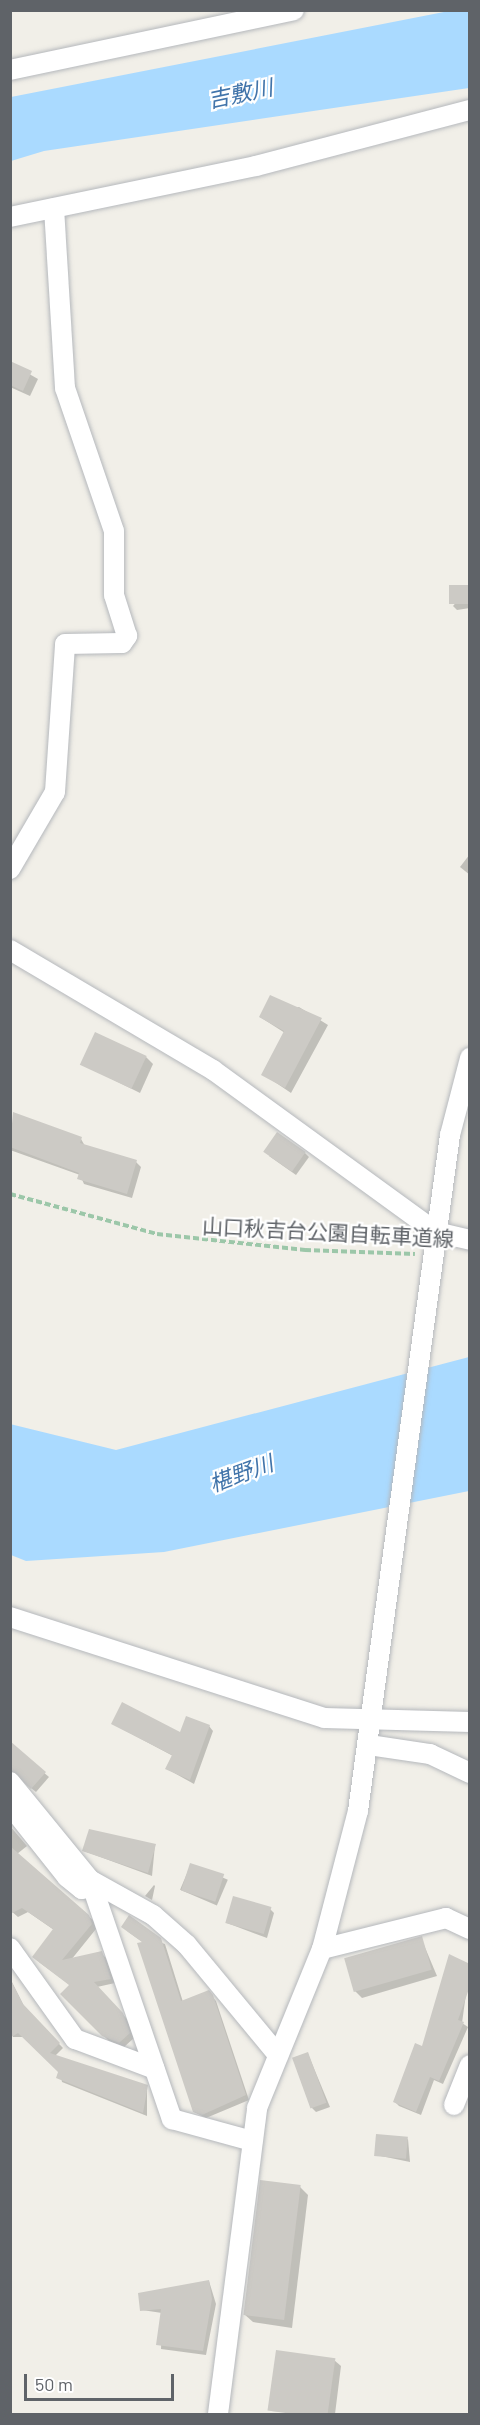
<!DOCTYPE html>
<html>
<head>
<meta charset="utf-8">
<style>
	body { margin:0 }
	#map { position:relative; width:480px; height:2425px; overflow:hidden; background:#f1efe8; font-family:Barlow,"Noto Sans JP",sans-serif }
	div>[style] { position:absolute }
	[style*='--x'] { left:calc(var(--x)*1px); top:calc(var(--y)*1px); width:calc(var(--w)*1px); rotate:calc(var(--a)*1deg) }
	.water>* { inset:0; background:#aadaff }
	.shadow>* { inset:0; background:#0003; transform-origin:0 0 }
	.building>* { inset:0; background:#cccac5; transform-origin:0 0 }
	.path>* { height:4px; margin-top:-2px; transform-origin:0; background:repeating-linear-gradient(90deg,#9cc7a9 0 6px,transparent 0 9px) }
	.roads { filter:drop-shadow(0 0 2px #b5b8bc) drop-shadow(0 0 2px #b5b8bc) }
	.minor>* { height:20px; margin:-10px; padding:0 10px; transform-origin:10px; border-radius:10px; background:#fff }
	span { translate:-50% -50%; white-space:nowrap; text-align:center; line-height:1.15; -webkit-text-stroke:4.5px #fff; paint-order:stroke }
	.street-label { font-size:21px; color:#5f6368 }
	.water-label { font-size:22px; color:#4174aa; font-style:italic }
	.frame { position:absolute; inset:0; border:12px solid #5f6368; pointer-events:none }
	.scale { position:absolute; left:24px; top:2374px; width:150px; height:27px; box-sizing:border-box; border:3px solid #5f6368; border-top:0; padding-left:8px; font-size:18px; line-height:21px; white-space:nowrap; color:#5f6368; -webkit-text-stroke:4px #fff; paint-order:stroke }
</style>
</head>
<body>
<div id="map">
	<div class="water">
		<i style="clip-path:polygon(449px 11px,469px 11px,469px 88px,44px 151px,11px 161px,11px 97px)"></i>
		<i style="clip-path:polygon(469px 1357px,469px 1491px,164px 1552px,26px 1561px,11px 1555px,10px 1424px,116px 1450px)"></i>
	</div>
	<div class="shadow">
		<i style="clip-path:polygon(10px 363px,38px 379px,30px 396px,10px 387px)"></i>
		<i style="clip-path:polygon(470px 586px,470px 608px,457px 610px,453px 606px)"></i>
		<i style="clip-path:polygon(470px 854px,470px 875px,460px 867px)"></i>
		<i style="clip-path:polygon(299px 1007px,328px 1025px,291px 1093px,263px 1074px,285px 1033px,260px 1017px)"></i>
		<i style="clip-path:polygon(146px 1057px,153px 1064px,140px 1093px,82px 1064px)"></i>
		<i style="clip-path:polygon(14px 1114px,81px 1139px,85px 1146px,136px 1162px,141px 1167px,132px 1198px,84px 1184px,80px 1175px,10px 1150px)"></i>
		<i style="clip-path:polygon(305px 1153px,309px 1157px,296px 1175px,269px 1156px)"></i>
		<i style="clip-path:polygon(113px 1724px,181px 1734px,209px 1726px,213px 1731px,194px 1784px,167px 1769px,173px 1756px)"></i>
		<i style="clip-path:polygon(10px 1744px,49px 1777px,36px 1792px,10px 1771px)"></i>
		<i style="clip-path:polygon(10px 1826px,27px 1846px,17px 1854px,94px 1921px,96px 1929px,71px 1960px,101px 1953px,106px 1958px,115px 1983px,97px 1987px,127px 2019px,134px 2038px,124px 2047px,109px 2041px,62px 1994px,70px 1985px,39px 1962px,54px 1930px,28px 1912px,18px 1917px,10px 1910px)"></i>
		<i style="clip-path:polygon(155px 1845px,152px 1876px,84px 1851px)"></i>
		<i style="left:191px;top:1864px;width:40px;height:28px;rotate:23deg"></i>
		<i style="clip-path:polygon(154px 1885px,155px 1886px,152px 1900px,145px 1896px)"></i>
		<i style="clip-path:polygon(270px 1909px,274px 1913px,267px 1938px,227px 1923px)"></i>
		<i style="clip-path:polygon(127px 1931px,165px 1944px,183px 2002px,208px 1992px,216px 2001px,249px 2100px,206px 2118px,194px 2112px,144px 1943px)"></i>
		<i style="clip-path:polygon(421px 1938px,437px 1976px,362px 1998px,355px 1991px)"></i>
		<i style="clip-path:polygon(470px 1965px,462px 2023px,468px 2027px,443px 2084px,434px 2080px,421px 2115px,399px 2106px,395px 2102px)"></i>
		<i style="clip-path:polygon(10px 1978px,26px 2010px,63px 2048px,55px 2056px,147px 2087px,147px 2116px,62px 2082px,60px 2071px,23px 2037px,13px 2037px)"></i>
		<i style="clip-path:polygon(308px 2054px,330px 2107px,316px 2112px,312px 2108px)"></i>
		<i style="clip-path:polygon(408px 2139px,410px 2162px,376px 2155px)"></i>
		<i style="clip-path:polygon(300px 2187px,308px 2195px,292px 2328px,253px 2322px,244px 2314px)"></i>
		<i style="clip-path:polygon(209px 2281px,216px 2304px,206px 2355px,161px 2349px,162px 2313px,142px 2310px)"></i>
		<i style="clip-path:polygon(334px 2360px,341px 2366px,335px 2414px,271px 2411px)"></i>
	</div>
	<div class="building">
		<i style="clip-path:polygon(10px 361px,32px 371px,23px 391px,10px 385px)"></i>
		<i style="left:470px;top:585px;width:19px;height:21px;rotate:90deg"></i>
		<i style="clip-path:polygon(270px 995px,322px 1018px,285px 1088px,261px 1075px,284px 1031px,259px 1017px)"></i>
		<i style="left:95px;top:1032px;width:57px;height:36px;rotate:25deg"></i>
		<i style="clip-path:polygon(13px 1112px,82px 1137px,80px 1143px,137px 1160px,127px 1194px,77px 1179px,79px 1173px,10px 1147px)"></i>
		<i style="left:277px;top:1132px;width:35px;height:24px;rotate:35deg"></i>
		<i style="clip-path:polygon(122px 1702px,180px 1732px,186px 1716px,210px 1725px,190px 1780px,165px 1769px,172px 1755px,111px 1724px)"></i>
		<i style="clip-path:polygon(10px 1741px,46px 1772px,31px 1789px,10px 1770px)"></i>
		<i style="clip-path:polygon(89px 1829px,156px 1844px,148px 1873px,82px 1851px)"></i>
		<i style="clip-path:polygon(10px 1846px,89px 1915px,92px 1924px,62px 1960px,102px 1951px,111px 1979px,94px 1982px,123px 2013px,130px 2033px,119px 2043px,102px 2036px,60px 1994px,69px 1985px,32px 1957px,53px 1929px,22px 1908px,10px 1914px)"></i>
		<i style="left:190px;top:1863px;width:36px;height:29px;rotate:18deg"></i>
		<i style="left:233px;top:1896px;width:40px;height:28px;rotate:16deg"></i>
		<i style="clip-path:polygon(129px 1915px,161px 1938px,181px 2001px,209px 1990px,213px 1995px,246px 2095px,202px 2115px,193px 2112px,137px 1943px,142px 1942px,121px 1927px)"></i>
		<i style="left:422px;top:1936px;width:35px;height:81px;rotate:74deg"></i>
		<i style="clip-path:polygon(449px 1954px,470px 1964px,470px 1986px,458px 2020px,464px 2022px,439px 2081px,430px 2077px,416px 2112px,393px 2102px,415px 2043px,422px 2046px)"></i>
		<i style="clip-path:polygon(10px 1979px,23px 2004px,60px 2043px,50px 2053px,148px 2085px,143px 2113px,56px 2078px,58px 2072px,18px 2033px,10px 2038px)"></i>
		<i style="left:308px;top:2052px;width:54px;height:17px;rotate:70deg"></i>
		<i style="left:376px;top:2134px;width:32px;height:22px;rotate:5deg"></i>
		<i style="left:260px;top:2180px;width:41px;height:136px;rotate:7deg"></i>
		<i style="clip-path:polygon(209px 2280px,212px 2299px,203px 2351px,156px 2345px,161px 2309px,140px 2311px,138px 2293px)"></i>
		<i style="left:276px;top:2350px;width:60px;height:61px;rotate:8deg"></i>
	</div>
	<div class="path">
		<i style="--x:10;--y:1194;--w:152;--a:15.2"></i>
		<i style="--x:157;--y:1234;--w:149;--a:6.2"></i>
		<i style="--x:305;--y:1250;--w:110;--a:2.1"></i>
	</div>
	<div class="roads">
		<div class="minor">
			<i style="--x:10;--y:70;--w:290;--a:-11.9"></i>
			<i style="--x:10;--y:217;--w:251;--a:-11.7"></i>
			<i style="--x:256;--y:166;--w:221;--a:-14.7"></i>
			<i style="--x:10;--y:869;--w:89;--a:-59.7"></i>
			<i style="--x:55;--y:792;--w:148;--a:-86.1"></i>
			<i style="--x:65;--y:644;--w:57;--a:-1"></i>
			<i style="--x:122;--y:643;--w:9;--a:-54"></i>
			<i style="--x:127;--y:636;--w:43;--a:-107.6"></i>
			<i style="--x:114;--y:595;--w:64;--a:-90"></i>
			<i style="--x:114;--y:531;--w:151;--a:-108.9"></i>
			<i style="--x:65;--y:388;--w:180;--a:-93.5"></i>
			<i style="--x:10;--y:950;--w:236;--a:30.6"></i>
			<i style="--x:213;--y:1070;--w:276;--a:36"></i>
			<i style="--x:436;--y:1232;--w:35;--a:13"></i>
			<i style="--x:10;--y:1617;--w:330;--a:17.8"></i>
			<i style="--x:324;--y:1718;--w:146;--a:1.6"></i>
			<i style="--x:369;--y:1745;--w:62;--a:8.4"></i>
			<i style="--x:430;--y:1754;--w:44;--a:25.4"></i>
			<i style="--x:10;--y:1782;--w:127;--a:50.8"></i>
			<i style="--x:90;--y:1880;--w:72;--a:29.1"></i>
			<i style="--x:153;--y:1915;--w:45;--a:41.4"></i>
			<i style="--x:187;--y:1945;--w:143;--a:50.4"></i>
			<i style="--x:10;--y:1805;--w:92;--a:51.6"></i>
			<i style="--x:67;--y:1877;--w:19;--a:39"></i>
			<i style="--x:82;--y:1889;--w:12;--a:-48"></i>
			<i style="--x:90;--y:1880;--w:253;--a:71.1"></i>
			<i style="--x:172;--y:2119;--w:83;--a:15.4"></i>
			<i style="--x:10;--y:1948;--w:112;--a:54.5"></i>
			<i style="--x:75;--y:2039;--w:85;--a:20.6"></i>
			<i style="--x:322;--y:1949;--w:128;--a:-14"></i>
			<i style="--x:446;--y:1918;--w:26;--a:25"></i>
			<i style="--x:454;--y:2105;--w:43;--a:-68.2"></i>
			<i style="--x:218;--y:2414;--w:308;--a:-82.7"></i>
			<i style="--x:257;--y:2108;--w:172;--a:-67.8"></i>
			<i style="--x:322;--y:1949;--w:143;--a:-75.4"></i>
			<i style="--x:358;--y:1811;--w:682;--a:-82.25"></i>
			<i style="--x:450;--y:1135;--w:80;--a:-75.4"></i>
		</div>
	</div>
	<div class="street-label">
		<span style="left:328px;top:1232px;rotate:3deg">山口秋吉台公園自転車道線</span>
	</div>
	<div class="water-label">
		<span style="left:240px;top:93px;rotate:-12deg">吉敷川</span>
		<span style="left:241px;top:1473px;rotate:-20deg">椹野川</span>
	</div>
	<div class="frame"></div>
	<div class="scale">50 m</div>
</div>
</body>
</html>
